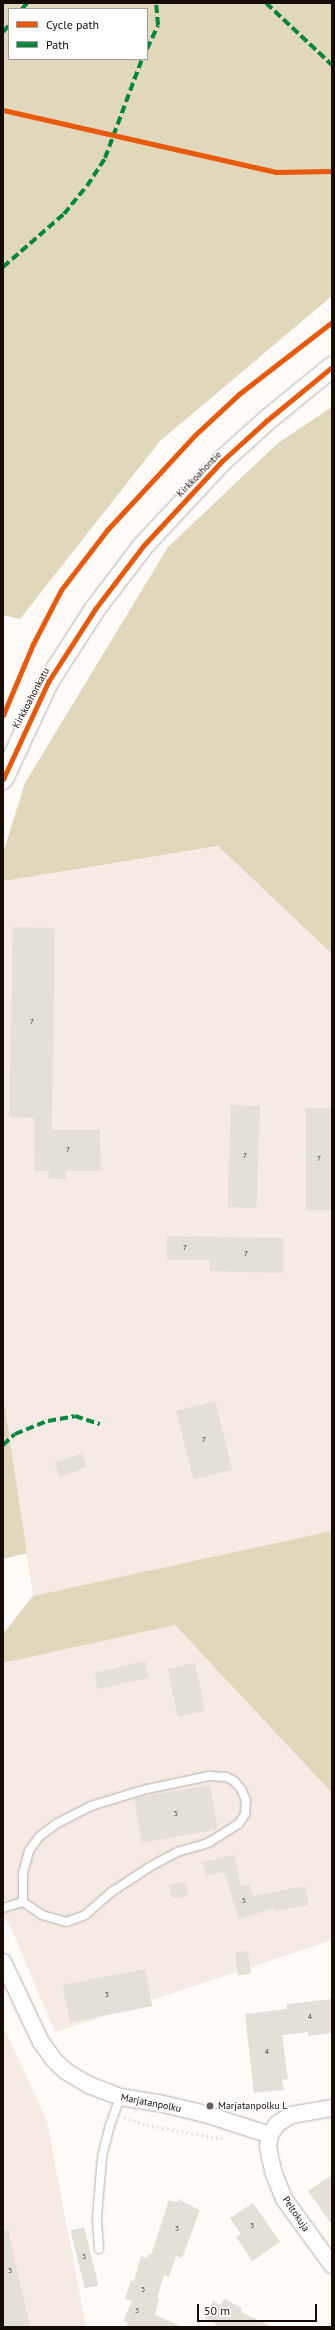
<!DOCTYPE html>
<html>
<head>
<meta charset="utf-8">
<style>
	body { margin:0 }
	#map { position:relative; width:335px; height:2330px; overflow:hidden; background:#fdfaf7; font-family:"PT Sans",sans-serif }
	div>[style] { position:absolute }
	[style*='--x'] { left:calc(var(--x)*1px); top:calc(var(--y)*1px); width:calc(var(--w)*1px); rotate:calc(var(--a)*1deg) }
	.built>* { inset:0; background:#f5eae4 }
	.forest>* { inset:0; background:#e1d7ba }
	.building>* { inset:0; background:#e5dfd9; transform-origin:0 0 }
	.path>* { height:2.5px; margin-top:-1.25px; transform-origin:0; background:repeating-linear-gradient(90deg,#e5e4e3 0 2px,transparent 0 5px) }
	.roads { filter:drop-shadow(0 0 1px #b6afab) drop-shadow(0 0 1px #b6afab) }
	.service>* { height:8px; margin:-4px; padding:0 4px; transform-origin:4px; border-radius:4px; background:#fffefe }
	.minor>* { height:16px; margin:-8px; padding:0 8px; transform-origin:8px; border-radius:8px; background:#fffefe }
	.tertiary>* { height:20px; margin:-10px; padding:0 10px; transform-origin:10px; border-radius:10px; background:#fffefe }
	.quiet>* { height:4px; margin-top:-2px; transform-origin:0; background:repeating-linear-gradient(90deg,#00873e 0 8px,transparent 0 12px) }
	.cycleway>* { height:5px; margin:-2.5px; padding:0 2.5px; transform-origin:2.5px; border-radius:2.5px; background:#e8590c }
	.dots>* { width:11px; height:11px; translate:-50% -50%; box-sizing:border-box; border:2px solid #fff; border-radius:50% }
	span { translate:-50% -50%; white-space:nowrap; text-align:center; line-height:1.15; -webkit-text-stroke:3.5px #fff; paint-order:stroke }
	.number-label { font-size:8px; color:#4c433e }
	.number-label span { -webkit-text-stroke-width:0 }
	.street-label { font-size:10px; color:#160c07 }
	.poi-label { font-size:10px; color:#160c07 }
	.left { translate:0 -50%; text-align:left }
	.frame { position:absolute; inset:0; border:4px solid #160c07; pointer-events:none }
	.legend { position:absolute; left:8px; top:8px; width:140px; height:52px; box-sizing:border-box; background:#fff; border:1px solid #a29e9c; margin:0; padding:5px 7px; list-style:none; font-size:12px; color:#160c07 }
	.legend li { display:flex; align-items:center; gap:8px; height:20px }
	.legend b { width:20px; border:1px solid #a29e9c }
	.scale { position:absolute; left:197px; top:2304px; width:120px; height:18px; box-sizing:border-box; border:2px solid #160c07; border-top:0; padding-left:5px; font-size:12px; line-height:14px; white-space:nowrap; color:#160c07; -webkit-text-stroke:3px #fff; paint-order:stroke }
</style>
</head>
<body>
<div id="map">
	<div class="built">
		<i style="clip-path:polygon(218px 846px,332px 954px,332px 1535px,191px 1562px,33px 1596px,3px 1396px,3px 881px)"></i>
		<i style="clip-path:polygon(175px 1625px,332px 1793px,332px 1940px,55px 2032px,10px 1925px,3px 1918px,3px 1663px)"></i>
		<i style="clip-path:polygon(3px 2026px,47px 2121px,86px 2327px,3px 2327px)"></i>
	</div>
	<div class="forest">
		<i style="clip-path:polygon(evenodd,3px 3px,332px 3px,332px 296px,160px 441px,20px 619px,3px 615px,3px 3px,9px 9px,147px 9px,147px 59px,9px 59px,9px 9px)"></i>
		<i style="clip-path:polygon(332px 407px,332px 954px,218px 846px,3px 881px,3px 853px,25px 783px,168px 547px,278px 443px)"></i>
		<i style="clip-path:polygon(3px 1396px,27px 1553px,3px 1559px)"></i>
		<i style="clip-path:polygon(332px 1531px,332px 1793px,175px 1625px,3px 1663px,3px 1634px,33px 1596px)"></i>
	</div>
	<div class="building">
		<i style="clip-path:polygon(13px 927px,55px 928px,52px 1130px,100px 1130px,101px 1171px,66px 1171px,66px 1179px,49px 1179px,49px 1171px,35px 1171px,34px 1118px,9px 1117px)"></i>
		<i style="left:231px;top:1105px;width:29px;height:102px;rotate:2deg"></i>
		<i style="left:306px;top:1108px;width:26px;height:102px"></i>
		<i style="clip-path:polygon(167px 1236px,283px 1238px,283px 1273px,210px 1271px,210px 1260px,167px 1260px)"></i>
		<i style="left:215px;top:1401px;width:71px;height:40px;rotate:76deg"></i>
		<i style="left:82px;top:1453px;width:15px;height:29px;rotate:70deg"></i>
		<i style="left:145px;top:1661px;width:17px;height:52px;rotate:77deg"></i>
		<i style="left:195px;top:1663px;width:49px;height:28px;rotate:78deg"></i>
		<i style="left:210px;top:1785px;width:45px;height:77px;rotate:80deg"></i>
		<i style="clip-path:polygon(234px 1855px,241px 1886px,249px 1884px,253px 1896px,305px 1886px,309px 1905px,275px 1911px,274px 1908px,239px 1919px,224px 1872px,206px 1876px,202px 1862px)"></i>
		<i style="left:185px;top:1882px;width:14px;height:16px;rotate:78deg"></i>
		<i style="left:248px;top:1951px;width:23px;height:13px;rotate:83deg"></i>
		<i style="left:145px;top:1969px;width:38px;height:84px;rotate:79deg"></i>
		<i style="clip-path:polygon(332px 1999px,332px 2033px,308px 2036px,308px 2032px,282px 2035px,288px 2079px,282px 2080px,284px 2090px,254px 2093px,245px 2014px,287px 2009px,287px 2004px)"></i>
		<i style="clip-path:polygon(332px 2175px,332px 2225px,308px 2191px)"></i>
		<i style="clip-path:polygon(178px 2199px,200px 2210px,182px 2258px,176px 2256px,169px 2277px,164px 2275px,157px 2298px,159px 2299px,155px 2315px,183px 2327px,126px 2327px,128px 2323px,123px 2321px,132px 2301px,125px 2299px,131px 2280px,134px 2281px,141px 2256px,147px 2258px,148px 2254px,151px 2255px,169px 2200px,177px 2202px)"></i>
		<i style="clip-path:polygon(253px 2203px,280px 2242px,252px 2261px,236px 2237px,241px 2234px,230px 2218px)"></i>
		<i style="left:84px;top:2227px;width:60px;height:14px;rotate:76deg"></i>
		<i style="clip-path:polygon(8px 2229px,30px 2327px,3px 2327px,3px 2230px)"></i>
		<i style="clip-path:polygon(224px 2299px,242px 2308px,241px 2312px,272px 2327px,215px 2327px,216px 2324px,205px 2318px,213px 2301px,221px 2305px)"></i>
	</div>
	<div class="path">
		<i style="--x:124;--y:2117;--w:24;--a:19"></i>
		<i style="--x:147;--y:2125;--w:78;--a:10.3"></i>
	</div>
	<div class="roads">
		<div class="service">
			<i style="--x:3;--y:1908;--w:21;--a:-17"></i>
			<i style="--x:23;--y:1902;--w:23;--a:34"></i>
			<i style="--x:42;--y:1915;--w:25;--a:16"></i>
			<i style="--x:66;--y:1922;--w:20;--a:-20"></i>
			<i style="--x:85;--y:1915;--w:37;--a:-41"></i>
			<i style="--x:113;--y:1891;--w:45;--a:-33.3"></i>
			<i style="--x:151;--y:1866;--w:30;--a:-28"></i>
			<i style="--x:177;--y:1852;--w:32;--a:-16"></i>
			<i style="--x:208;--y:1843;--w:36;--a:-32"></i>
			<i style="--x:239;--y:1824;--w:12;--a:-59"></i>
			<i style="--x:245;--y:1814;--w:14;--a:-86"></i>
			<i style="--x:246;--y:1800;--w:12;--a:-114"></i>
			<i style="--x:241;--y:1789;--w:11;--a:-131"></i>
			<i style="--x:234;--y:1781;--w:9;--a:-153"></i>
			<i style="--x:226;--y:1777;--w:17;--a:-177"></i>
			<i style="--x:209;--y:1776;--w:67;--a:168"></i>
			<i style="--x:143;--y:1790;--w:54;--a:162.9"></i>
			<i style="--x:91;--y:1806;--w:39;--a:153"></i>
			<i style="--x:56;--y:1824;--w:21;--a:143"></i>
			<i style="--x:39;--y:1837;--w:17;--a:126"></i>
			<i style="--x:29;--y:1851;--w:24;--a:105"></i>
			<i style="--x:23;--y:1874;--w:28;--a:90"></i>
			<i style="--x:99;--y:2249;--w:32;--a:-94"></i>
			<i style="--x:97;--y:2217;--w:60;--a:-85.2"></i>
			<i style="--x:102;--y:2157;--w:30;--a:-76"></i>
			<i style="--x:109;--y:2128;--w:33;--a:-70"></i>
		</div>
		<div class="minor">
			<i style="--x:3;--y:1962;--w:89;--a:64.6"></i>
			<i style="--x:41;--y:2042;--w:22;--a:54"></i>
			<i style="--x:54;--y:2060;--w:18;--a:43"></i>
			<i style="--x:67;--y:2072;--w:26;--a:31"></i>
			<i style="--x:89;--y:2085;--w:33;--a:21"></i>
			<i style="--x:120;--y:2097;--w:39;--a:9"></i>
			<i style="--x:159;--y:2103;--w:47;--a:13.4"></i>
			<i style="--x:205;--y:2114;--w:68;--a:17.9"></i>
			<i style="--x:270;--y:2135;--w:13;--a:-58"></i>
			<i style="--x:277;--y:2124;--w:17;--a:-33"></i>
			<i style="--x:291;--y:2115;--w:42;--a:-9.7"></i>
			<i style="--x:270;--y:2135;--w:11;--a:100"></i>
			<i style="--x:268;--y:2146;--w:11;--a:80"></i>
			<i style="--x:270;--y:2157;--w:17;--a:77"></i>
			<i style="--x:274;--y:2174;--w:27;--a:68"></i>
			<i style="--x:284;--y:2199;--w:82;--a:54"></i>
		</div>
		<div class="tertiary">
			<i style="--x:3;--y:779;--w:107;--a:-65.1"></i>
			<i style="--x:48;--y:682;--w:87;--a:-57.2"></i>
			<i style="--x:95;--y:609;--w:79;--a:-52.7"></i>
			<i style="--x:143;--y:546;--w:117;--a:-47.1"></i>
			<i style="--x:223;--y:460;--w:58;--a:-42.2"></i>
			<i style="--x:266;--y:421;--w:85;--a:-39.3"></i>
		</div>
	</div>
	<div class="quiet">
		<i style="--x:266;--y:3;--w:91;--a:43.2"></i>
		<i style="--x:22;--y:9;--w:8;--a:-50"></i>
		<i style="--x:3;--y:32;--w:9;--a:-49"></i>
		<i style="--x:147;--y:49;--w:26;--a:-65"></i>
		<i style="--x:158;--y:25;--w:22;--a:-95"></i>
		<i style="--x:3;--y:267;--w:81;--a:-41"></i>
		<i style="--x:64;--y:214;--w:36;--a:-51"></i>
		<i style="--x:87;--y:186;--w:33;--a:-57"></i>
		<i style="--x:105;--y:158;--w:106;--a:-69.5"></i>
		<i style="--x:3;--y:1445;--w:16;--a:-43"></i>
		<i style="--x:15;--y:1434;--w:35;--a:-22"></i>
		<i style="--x:48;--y:1421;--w:27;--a:-10"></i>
		<i style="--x:75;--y:1416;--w:26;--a:18"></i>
	</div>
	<div class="cycleway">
		<i style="--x:3;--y:110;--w:279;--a:12.8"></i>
		<i style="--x:275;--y:172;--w:57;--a:-1"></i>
		<i style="--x:3;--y:715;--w:77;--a:-67.1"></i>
		<i style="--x:33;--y:644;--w:61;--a:-62.6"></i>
		<i style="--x:61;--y:590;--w:76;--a:-52.5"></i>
		<i style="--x:107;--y:530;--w:129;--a:-47.2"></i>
		<i style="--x:195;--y:435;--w:60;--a:-43"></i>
		<i style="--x:239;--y:394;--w:118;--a:-37.7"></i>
		<i style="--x:3;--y:779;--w:107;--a:-65.1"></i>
		<i style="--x:48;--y:682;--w:87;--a:-57.2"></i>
		<i style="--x:95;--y:609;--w:79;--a:-52.7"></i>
		<i style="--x:143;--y:546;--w:117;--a:-47.1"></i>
		<i style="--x:223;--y:460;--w:58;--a:-42.2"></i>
		<i style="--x:266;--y:421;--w:85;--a:-39.3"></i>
	</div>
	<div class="dots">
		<i style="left:210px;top:2106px;background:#675f5b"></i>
	</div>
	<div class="number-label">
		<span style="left:32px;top:1022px">7</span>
		<span style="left:68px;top:1150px">7</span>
		<span style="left:245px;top:1156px">7</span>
		<span style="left:319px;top:1159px">7</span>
		<span style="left:185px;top:1248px">7</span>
		<span style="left:246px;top:1254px">7</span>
		<span style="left:204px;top:1440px">7</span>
		<span style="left:176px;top:1814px">5</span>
		<span style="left:244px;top:1901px">5</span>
		<span style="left:107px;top:1995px">5</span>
		<span style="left:310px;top:2017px">4</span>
		<span style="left:267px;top:2052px">4</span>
		<span style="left:252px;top:2226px">3</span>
		<span style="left:177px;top:2229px">3</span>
		<span style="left:84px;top:2257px">3</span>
		<span style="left:10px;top:2271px">3</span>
		<span style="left:143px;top:2290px">3</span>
		<span style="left:137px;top:2311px">3</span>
	</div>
	<div class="street-label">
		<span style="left:199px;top:474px;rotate:-46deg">Kirkkoahontie</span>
		<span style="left:31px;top:698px;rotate:-62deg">Kirkkoahonkatu</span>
		<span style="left:151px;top:2103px;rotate:11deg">Marjatanpolku</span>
		<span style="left:296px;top:2214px;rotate:56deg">Peltokuja</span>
	</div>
	<div class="poi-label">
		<span class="left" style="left:218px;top:2106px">Marjatanpolku L</span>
	</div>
	<div class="frame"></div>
	<ul class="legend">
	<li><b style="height:5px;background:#e8590c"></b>Cycle path</li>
	<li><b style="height:5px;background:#00873e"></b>Path</li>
	</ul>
	<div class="scale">50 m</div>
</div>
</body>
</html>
